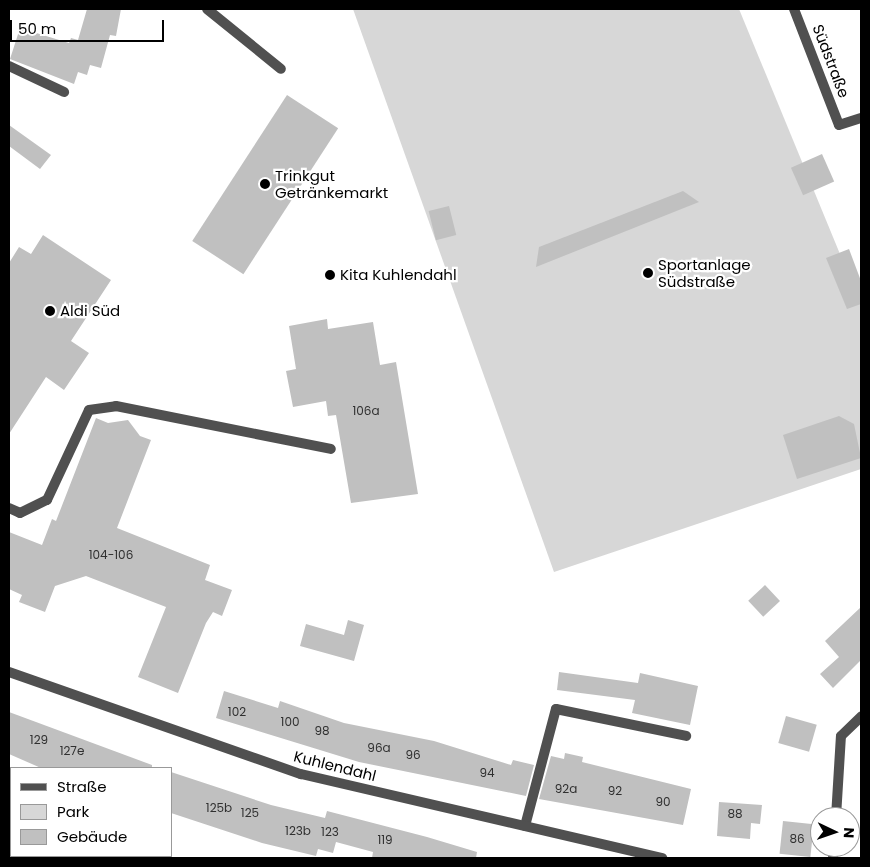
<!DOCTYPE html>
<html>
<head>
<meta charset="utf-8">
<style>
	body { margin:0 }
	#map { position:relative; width:870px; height:867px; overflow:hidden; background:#fff; font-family:Poppins,sans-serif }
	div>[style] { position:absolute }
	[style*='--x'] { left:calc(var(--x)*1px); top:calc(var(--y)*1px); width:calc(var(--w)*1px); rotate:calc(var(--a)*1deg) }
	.green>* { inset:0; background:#d7d7d7 }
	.building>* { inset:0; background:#c0c0c0; transform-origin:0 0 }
	.service>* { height:10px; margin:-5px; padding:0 5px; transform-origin:5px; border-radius:5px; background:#505050 }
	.minor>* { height:10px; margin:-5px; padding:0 5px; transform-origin:5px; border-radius:5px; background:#505050 }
	.dots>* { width:14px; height:14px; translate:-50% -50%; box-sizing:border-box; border:2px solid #fff; border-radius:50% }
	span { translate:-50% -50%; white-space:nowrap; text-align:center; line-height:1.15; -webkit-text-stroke:4.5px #fff; paint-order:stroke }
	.number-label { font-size:12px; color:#303030 }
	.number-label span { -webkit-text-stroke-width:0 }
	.street-label { font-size:15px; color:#000 }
	.poi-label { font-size:15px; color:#000 }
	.left { translate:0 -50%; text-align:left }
	.frame { position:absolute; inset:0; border:10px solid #000; pointer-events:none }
	.legend { position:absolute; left:10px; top:767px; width:162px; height:90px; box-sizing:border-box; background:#fff; border:1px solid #999; margin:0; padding:6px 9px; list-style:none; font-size:15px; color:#000 }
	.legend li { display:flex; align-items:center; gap:10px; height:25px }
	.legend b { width:25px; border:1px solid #999 }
	.north { position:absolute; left:810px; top:807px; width:50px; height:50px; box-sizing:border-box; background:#fff; border:1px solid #999; border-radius:50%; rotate:93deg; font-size:14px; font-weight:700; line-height:20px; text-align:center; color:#000 }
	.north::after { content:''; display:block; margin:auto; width:18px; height:22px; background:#000; clip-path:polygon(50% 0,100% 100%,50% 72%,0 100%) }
	.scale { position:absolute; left:10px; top:20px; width:154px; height:22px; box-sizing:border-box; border:2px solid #000; border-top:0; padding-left:6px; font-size:15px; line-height:18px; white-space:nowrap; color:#000; -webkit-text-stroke:4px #fff; paint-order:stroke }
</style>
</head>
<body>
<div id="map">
	<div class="green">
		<i style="clip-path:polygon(353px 9px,739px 9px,861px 305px,861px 469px,554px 572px)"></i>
	</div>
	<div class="building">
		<i style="clip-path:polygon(87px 9px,121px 9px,116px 36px,110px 35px,101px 68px,90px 65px,87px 75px,78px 72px,74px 84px,10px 59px,20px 28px,69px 43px,71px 38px,78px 40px)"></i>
		<i style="left:287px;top:95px;width:61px;height:174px;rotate:33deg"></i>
		<i style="clip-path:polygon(9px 125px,51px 155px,40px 169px,9px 146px)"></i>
		<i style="left:822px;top:154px;width:30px;height:34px;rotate:66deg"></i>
		<i style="clip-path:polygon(683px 191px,699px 202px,536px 267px,539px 247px)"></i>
		<i style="left:449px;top:206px;width:30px;height:21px;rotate:76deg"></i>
		<i style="clip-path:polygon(43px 235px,111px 280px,71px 341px,89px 353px,64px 390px,46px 377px,9px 434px,9px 263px,19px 247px,31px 254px)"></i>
		<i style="clip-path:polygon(849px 249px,861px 281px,861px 304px,847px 309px,826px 258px)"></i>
		<i style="clip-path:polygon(327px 319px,328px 329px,373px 322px,380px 365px,396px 362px,418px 494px,351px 503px,336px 415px,328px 416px,326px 401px,293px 407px,286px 371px,296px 369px,289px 326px)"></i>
		<i style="clip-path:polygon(839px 416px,854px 424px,861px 458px,797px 479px,783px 435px)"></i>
		<i style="clip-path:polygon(96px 418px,108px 423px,128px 420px,140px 436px,151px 440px,117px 528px,210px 565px,205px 580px,232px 590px,222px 616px,213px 612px,206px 623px,178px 693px,138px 677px,166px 607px,86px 576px,55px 586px,45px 612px,19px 602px,22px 595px,9px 589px,9px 532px,42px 545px,52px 519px,56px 521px)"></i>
		<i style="left:765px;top:585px;width:22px;height:23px;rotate:47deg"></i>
		<i style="clip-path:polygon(861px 607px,861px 660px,833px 688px,820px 674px,839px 657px,825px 641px)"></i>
		<i style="clip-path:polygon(348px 620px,364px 625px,354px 661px,300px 646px,306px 624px,344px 635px)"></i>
		<i style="clip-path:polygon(559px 672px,638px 683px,640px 673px,698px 686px,690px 725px,632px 713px,635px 700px,557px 690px)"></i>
		<i style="clip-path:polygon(224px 691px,278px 708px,280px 701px,344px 723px,434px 741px,511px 765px,513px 760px,534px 765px,526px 796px,359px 762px,216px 718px)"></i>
		<i style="clip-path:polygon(9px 712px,152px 765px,152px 768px,41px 768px,9px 754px)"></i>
		<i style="left:786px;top:716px;width:32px;height:28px;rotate:16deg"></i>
		<i style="clip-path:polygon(565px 753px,583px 757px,582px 762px,691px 789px,683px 825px,539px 799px,551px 756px,564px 759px)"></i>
		<i style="clip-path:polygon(171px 772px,271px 805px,325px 818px,327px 811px,427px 837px,477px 852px,476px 858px,372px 858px,373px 852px,336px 842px,333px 853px,318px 849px,316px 856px,262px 843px,171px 813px)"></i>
		<i style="clip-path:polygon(719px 802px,762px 805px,760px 824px,751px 823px,750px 839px,717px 836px)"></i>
		<i style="left:783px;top:821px;width:31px;height:33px;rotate:6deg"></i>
	</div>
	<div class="service">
		<i style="--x:207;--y:9;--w:95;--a:39"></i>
		<i style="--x:9;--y:66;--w:61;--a:25.3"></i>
		<i style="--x:9;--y:508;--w:12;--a:24"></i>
		<i style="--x:20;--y:513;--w:30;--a:-26"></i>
		<i style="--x:47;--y:500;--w:99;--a:-65"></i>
		<i style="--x:89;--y:410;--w:27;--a:-8"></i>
		<i style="--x:116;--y:406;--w:219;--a:11.3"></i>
		<i style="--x:525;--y:826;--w:121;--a:-75.2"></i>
		<i style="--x:556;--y:709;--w:133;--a:11.7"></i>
	</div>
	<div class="minor">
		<i style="--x:794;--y:9;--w:124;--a:68.8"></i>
		<i style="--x:839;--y:125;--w:23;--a:-18"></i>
		<i style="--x:9;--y:672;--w:309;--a:19.3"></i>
		<i style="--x:301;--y:774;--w:371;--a:13.1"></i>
		<i style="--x:836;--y:817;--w:81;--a:-86.5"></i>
		<i style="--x:841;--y:736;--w:28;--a:-44"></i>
		<i style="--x:833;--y:858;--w:11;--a:-85"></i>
	</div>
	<div class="dots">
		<i style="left:265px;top:184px;background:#000"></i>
		<i style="left:648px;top:273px;background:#000"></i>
		<i style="left:330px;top:275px;background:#000"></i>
		<i style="left:50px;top:311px;background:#000"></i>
	</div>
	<div class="number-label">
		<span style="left:366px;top:411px">106a</span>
		<span style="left:111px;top:555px">104-106</span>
		<span style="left:237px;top:712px">102</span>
		<span style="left:290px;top:722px">100</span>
		<span style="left:322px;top:731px">98</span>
		<span style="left:39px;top:740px">129</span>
		<span style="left:379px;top:748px">96a</span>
		<span style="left:72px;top:751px">127e</span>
		<span style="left:413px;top:755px">96</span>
		<span style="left:487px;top:773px">94</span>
		<span style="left:566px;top:789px">92a</span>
		<span style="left:615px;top:791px">92</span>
		<span style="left:663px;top:802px">90</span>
		<span style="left:219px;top:808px">125b</span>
		<span style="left:250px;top:813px">125</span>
		<span style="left:735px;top:814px">88</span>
		<span style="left:298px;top:831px">123b</span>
		<span style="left:330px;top:832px">123</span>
		<span style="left:797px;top:839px">86</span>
		<span style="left:385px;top:840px">119</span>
	</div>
	<div class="street-label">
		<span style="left:831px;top:61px;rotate:69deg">Südstraße</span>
		<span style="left:335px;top:766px;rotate:14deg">Kuhlendahl</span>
	</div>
	<div class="poi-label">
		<span class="left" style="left:275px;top:184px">Trinkgut<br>Getränkemarkt</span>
		<span class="left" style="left:658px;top:273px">Sportanlage<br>Südstraße</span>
		<span class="left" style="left:340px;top:275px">Kita Kuhlendahl</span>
		<span class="left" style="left:60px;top:311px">Aldi Süd</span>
	</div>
	<div class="frame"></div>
	<ul class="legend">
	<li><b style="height:6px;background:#505050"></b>Straße</li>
	<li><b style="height:14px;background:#d7d7d7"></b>Park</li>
	<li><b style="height:14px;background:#c0c0c0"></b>Gebäude</li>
	</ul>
	<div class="north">N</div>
	<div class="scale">50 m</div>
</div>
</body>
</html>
